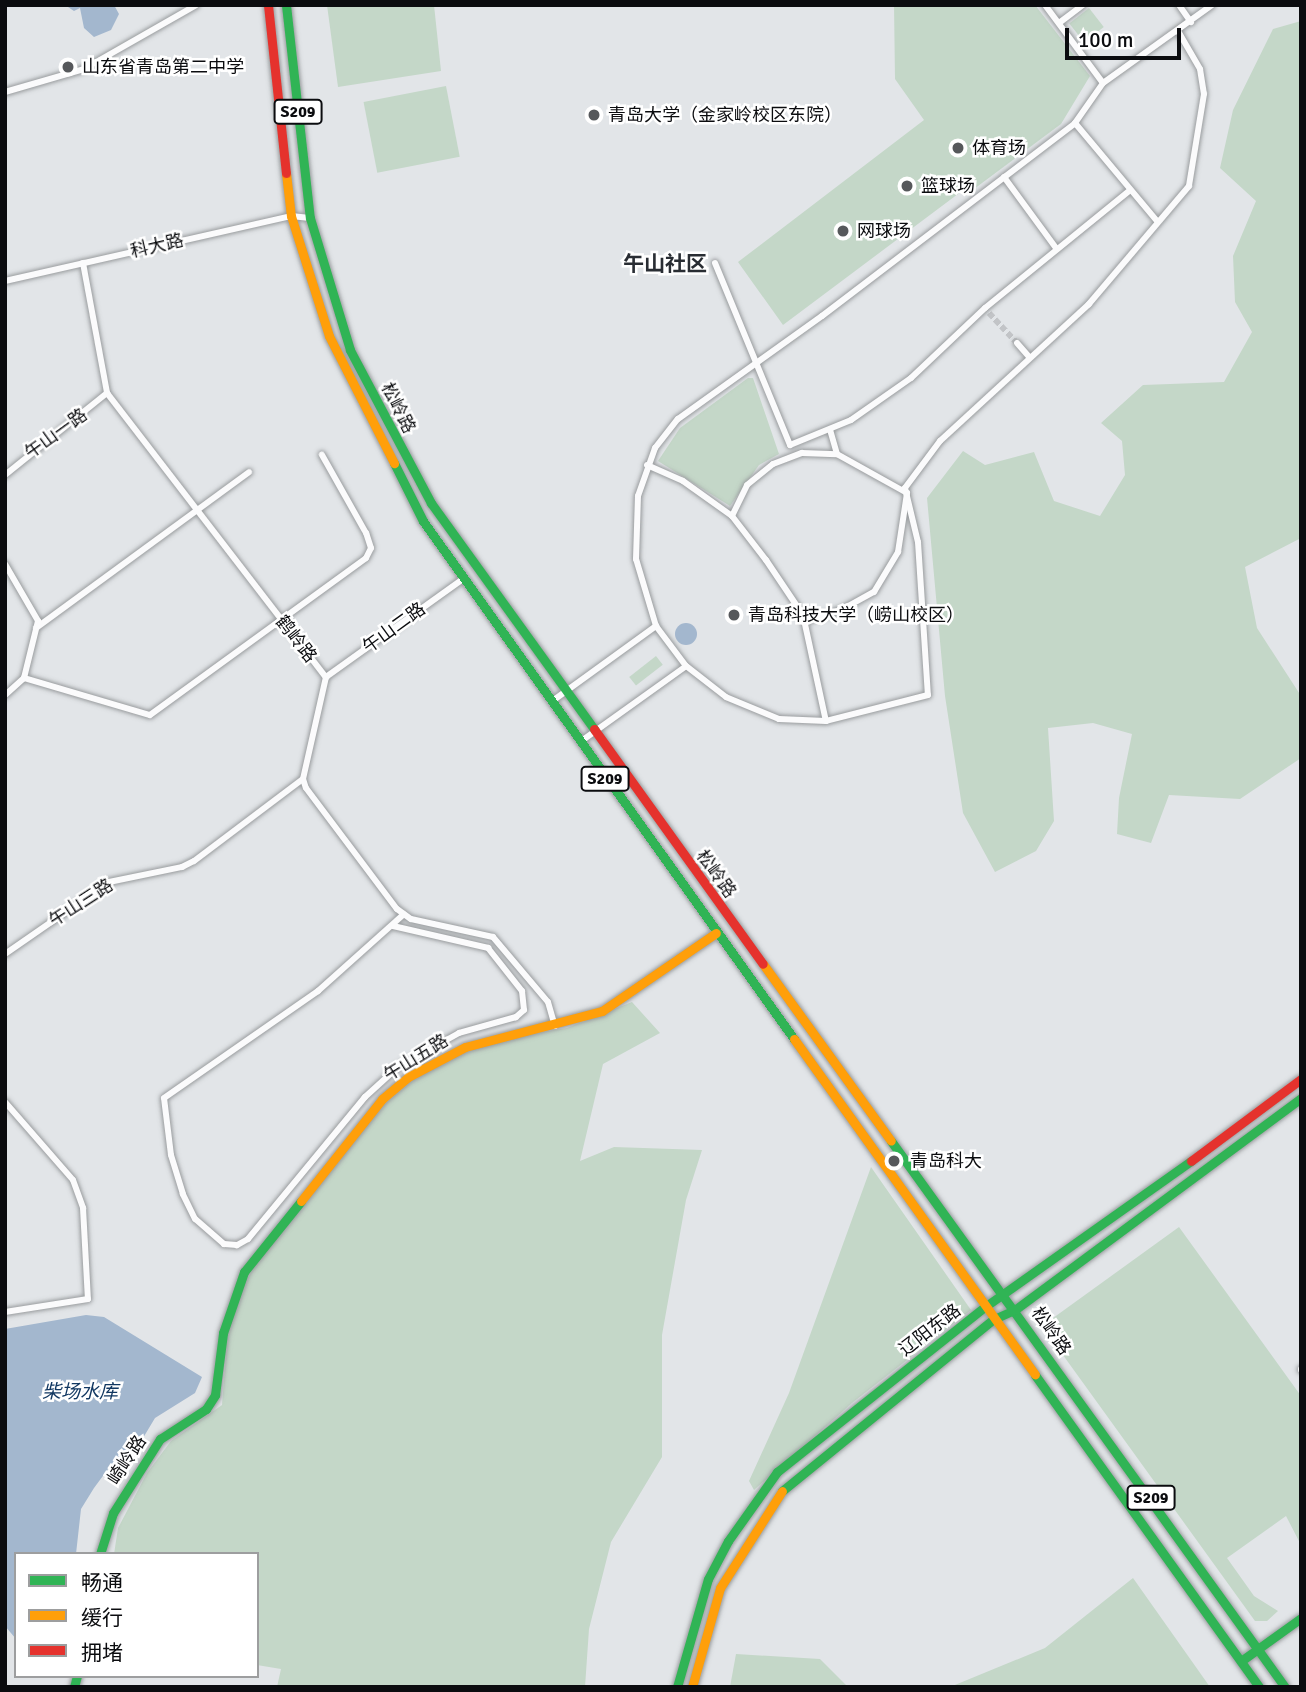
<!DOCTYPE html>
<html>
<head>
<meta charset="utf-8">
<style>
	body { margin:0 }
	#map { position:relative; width:1306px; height:1692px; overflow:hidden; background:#e2e5e8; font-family:Signika,"Noto Sans SC",sans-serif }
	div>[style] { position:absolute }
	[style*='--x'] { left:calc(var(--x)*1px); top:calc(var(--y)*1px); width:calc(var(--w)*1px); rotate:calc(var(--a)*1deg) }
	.green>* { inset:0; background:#c4d7c8; transform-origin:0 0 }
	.water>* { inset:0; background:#a3b7ce }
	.round { border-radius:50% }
	.street-tunnel>* { height:6px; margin-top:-3px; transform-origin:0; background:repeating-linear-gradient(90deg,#c2c4c7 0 6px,transparent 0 9px) }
	.roads { filter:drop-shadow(0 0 2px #999c9e) drop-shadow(0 0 2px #999c9e) }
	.street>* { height:6px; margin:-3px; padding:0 3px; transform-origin:3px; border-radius:3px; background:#fbfbfc }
	.fast>* { height:9px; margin:-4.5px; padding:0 4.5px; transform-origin:4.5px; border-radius:4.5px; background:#30b455 }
	.slow>* { height:9px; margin:-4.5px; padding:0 4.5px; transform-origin:4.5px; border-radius:4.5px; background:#ff9f0a }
	.jam>* { height:9px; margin:-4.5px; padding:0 4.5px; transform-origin:4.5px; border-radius:4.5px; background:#e5322d }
	.dots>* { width:19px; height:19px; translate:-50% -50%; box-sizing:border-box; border:4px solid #fff; border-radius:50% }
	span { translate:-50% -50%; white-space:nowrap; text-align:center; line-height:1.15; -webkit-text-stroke:5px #fff; paint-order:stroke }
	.shield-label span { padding:2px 5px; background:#fff; border:2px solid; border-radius:5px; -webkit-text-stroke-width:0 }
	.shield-label { font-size:16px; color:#0b0c0f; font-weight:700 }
	.poi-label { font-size:18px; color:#0b0c0f }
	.left { translate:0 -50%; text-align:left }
	.street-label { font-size:18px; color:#0b0c0f }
	.water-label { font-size:19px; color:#113761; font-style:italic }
	.quarter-label { font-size:21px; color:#292d33; font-weight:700 }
	.frame { position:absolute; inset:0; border:7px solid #0b0c0f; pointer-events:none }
	.legend { position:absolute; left:14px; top:1552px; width:245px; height:126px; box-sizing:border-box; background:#fff; border:2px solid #9d9e9f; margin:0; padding:9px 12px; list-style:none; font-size:21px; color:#0b0c0f }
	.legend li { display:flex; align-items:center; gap:14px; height:35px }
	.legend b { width:35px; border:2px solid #9d9e9f }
	.scale { position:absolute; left:1065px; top:28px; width:116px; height:32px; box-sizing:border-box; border:4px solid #0b0c0f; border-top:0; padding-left:9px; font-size:21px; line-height:24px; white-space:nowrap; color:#0b0c0f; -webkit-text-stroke:5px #fff; paint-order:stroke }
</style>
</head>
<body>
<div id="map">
	<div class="green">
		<i style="clip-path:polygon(327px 5px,434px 5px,441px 71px,338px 87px)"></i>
		<i style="clip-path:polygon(894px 5px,1035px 5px,1090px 76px,1061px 124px,974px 189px,970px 185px,783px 325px,738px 262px,924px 120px,895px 79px)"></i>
		<i style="left:1089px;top:8px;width:24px;height:25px;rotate:52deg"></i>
		<i style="clip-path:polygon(1301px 21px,1301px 538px,1245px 567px,1257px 628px,1301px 696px,1301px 758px,1240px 799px,1169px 795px,1151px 843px,1117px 834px,1119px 798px,1132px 734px,1093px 723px,1048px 728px,1054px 821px,1036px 851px,995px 872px,963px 813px,945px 696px,927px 498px,963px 451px,985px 465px,1034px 452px,1054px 501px,1100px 516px,1125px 475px,1122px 441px,1101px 423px,1143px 385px,1224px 382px,1252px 332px,1235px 302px,1233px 256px,1256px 201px,1220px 168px,1233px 110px,1273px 29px)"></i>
		<i style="left:446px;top:86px;width:72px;height:84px;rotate:79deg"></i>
		<i style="clip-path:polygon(748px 378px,753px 378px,779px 454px,759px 465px,730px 506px,658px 461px,680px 428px)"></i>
		<i style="left:656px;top:656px;width:11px;height:34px;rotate:52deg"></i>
		<i style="clip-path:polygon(632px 1002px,660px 1033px,603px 1064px,580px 1161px,614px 1147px,702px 1150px,686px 1200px,662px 1335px,662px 1457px,611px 1542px,589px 1629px,585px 1687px,277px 1687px,281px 1669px,257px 1665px,257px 1554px,114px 1554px,118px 1528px,147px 1473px,171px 1441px,222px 1405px,228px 1331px,244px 1284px,268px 1244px,320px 1181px,386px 1103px,413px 1080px,456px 1055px,497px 1039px,567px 1028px)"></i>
		<i style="clip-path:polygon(871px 1167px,971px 1310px,852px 1403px,754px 1490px,749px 1481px,789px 1393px)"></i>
		<i style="clip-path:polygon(1179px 1227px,1301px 1396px,1301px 1545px,1286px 1516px,1227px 1558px,1254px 1596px,1278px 1611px,1267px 1621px,1255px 1621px,1042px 1326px)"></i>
		<i style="clip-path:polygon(1133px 1578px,1210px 1687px,950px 1687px,1045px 1648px)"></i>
		<i style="clip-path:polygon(736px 1654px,820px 1659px,848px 1687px,730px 1687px)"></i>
	</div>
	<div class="water">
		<i style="clip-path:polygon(65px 5px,114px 5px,119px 14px,111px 30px,94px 37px,84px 28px,80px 8px,74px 11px)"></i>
		<i class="round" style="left:675px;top:623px;width:22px;height:22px"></i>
		<i style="clip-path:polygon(86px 1315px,104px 1317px,202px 1377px,195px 1393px,155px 1418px,143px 1438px,111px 1465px,94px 1488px,81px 1509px,76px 1554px,16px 1554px,16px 1639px,5px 1626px,5px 1329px)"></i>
	</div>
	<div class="street-tunnel">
		<i style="--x:989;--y:313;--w:41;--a:47"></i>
	</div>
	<div class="roads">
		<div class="street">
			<i style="--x:1045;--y:5;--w:97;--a:53.4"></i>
			<i style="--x:1179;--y:5;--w:21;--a:55"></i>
			<i style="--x:1059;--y:23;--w:30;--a:-37"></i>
			<i style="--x:1178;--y:31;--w:44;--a:59.9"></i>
			<i style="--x:1200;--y:69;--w:25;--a:81"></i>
			<i style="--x:1204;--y:94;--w:93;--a:99.3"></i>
			<i style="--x:1189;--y:186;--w:155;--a:130.3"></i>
			<i style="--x:1089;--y:304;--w:202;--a:137.4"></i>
			<i style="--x:940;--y:441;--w:59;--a:126.7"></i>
			<i style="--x:905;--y:488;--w:56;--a:76.5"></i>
			<i style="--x:918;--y:542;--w:153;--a:86.3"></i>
			<i style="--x:928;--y:695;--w:105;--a:165.7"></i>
			<i style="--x:826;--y:721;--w:47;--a:-177.6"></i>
			<i style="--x:779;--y:719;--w:57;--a:-157.5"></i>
			<i style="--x:726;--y:697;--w:51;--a:-142.2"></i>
			<i style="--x:686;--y:666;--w:50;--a:-126.9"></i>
			<i style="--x:656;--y:626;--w:70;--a:-106.6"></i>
			<i style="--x:636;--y:559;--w:63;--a:-88.2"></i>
			<i style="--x:638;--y:496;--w:51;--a:-70.5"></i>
			<i style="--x:655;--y:448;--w:37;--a:-52"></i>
			<i style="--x:678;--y:419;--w:177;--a:-35.6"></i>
			<i style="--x:822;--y:316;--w:318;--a:-37.3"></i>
			<i style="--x:1075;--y:123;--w:49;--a:-55"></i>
			<i style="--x:1103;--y:83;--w:134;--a:-35.6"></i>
			<i style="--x:5;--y:92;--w:82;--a:-16.2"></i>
			<i style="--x:84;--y:69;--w:129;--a:-29.7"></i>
			<i style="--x:1075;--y:123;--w:128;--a:50.1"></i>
			<i style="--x:1004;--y:177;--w:88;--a:53.8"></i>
			<i style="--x:83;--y:263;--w:132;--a:79.5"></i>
			<i style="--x:107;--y:393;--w:359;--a:52.4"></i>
			<i style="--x:326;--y:677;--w:105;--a:102.7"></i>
			<i style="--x:303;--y:779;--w:9;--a:72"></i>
			<i style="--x:306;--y:788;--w:151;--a:53.1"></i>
			<i style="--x:397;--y:909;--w:17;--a:36"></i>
			<i style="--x:411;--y:919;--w:84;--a:12.4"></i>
			<i style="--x:493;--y:937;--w:85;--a:49.8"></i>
			<i style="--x:548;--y:1002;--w:25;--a:74"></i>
			<i style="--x:715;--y:263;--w:197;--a:67.6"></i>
			<i style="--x:790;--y:445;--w:66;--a:-22.3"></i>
			<i style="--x:851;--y:420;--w:73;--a:-35"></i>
			<i style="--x:911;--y:378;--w:102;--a:-43.4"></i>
			<i style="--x:985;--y:308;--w:187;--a:-39.1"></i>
			<i style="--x:5;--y:281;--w:293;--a:-12.8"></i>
			<i style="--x:291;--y:216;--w:19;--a:6"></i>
			<i style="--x:1017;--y:343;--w:18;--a:49"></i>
			<i style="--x:647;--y:465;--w:39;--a:24"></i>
			<i style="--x:683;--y:481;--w:60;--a:35.5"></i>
			<i style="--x:732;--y:516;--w:56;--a:52.3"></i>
			<i style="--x:766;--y:560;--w:66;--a:56.1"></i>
			<i style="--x:803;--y:615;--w:108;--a:77.8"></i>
			<i style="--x:5;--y:475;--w:131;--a:-38.8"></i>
			<i style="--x:732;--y:516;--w:34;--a:-64"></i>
			<i style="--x:747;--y:485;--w:33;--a:-39"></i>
			<i style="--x:773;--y:464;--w:31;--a:-21"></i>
			<i style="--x:802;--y:453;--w:35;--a:2"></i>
			<i style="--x:5;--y:564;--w:66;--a:59.9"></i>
			<i style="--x:38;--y:621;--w:59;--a:103.8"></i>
			<i style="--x:24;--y:678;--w:25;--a:138"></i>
			<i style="--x:805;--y:621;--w:38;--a:-17"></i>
			<i style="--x:841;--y:610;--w:38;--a:-29"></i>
			<i style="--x:874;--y:592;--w:47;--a:-59"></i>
			<i style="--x:898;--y:552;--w:60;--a:-81.3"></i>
			<i style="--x:907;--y:493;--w:80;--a:-150.9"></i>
			<i style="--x:837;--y:454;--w:25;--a:-106"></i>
			<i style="--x:36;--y:628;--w:264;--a:-36.2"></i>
			<i style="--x:326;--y:677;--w:168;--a:-35.6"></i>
			<i style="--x:24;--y:678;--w:131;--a:16.4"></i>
			<i style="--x:150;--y:715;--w:267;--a:-36"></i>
			<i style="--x:366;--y:558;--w:11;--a:-63"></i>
			<i style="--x:371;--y:548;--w:16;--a:-108"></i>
			<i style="--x:366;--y:533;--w:90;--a:-119.4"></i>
			<i style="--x:551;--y:702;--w:130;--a:-35.9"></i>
			<i style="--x:580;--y:742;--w:130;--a:-35.6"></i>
			<i style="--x:393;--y:926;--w:98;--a:13"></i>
			<i style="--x:488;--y:948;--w:55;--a:51.7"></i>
			<i style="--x:522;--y:991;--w:19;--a:84"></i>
			<i style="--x:524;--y:1010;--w:11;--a:139"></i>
			<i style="--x:516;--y:1017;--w:59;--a:164.3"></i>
			<i style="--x:459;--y:1033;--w:70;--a:150.9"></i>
			<i style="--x:398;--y:1067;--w:45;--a:137.7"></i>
			<i style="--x:365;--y:1097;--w:184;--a:129.5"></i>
			<i style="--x:248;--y:1239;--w:13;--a:151"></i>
			<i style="--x:237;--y:1245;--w:13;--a:-176"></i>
			<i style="--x:224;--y:1244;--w:38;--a:-139"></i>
			<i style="--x:195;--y:1219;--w:28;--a:-116"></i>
			<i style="--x:183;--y:1194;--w:41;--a:-107.1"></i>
			<i style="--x:171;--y:1155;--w:57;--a:-97"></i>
			<i style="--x:164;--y:1098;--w:188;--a:-34.8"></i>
			<i style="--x:318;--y:991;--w:115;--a:-41.8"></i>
			<i style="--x:5;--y:954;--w:126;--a:-34.7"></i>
			<i style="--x:109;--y:882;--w:75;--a:-11.6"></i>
			<i style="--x:182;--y:867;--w:13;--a:-27"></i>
			<i style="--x:194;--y:861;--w:136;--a:-37"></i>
			<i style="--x:5;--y:1102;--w:103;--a:48.9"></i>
			<i style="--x:73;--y:1180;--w:30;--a:70"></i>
			<i style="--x:83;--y:1208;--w:91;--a:86.9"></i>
			<i style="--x:88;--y:1299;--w:84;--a:171.1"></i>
			<i style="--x:1301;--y:1369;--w:1;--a:90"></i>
		</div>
		<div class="fast">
			<i style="--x:286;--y:5;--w:214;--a:83.6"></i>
			<i style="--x:310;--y:218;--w:138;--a:73.1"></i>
			<i style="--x:350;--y:350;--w:173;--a:62.1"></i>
			<i style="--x:431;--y:503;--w:279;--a:54.2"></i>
			<i style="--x:394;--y:463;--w:65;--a:63.4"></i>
			<i style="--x:423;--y:521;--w:637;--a:54.39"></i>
			<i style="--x:891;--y:1141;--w:673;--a:54.19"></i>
			<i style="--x:1035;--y:1375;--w:384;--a:54.3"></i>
			<i style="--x:782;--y:1491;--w:273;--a:-39.1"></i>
			<i style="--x:994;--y:1319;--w:24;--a:-24"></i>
			<i style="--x:1016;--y:1309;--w:355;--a:-36.5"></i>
			<i style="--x:100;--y:1554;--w:43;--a:-72.4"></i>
			<i style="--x:113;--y:1513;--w:88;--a:-57.6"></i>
			<i style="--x:160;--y:1439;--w:55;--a:-33.1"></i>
			<i style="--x:206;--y:1409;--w:17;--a:-57"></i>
			<i style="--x:215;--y:1395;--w:63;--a:-82.6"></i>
			<i style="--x:223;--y:1333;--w:65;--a:-71"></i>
			<i style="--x:244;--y:1272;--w:91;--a:-51.2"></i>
			<i style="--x:1241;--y:1661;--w:74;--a:-35.6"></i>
			<i style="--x:74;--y:1687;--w:11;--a:-75"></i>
			<i style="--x:677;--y:1687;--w:112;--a:-74"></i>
			<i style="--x:708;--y:1579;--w:43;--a:-62.2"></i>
			<i style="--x:728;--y:1541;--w:85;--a:-54.6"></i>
			<i style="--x:777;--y:1472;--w:267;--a:-38.5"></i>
			<i style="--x:986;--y:1306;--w:251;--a:-35.3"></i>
		</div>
		<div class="slow">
			<i style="--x:286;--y:173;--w:43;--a:83.4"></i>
			<i style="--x:291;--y:216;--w:126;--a:72.4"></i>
			<i style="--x:329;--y:336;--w:143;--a:62.9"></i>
			<i style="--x:763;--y:964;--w:218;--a:54.1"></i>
			<i style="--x:794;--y:1039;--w:413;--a:54.3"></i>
			<i style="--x:301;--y:1201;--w:130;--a:-51.5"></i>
			<i style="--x:382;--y:1099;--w:34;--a:-40"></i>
			<i style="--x:408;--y:1077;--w:64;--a:-27.8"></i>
			<i style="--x:465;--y:1047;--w:142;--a:-14.7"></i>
			<i style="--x:602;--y:1011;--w:138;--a:-34.4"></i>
			<i style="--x:692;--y:1687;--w:103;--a:-74.2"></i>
			<i style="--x:720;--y:1588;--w:115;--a:-57.4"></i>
		</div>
		<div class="jam">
			<i style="--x:268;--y:5;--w:169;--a:83.9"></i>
			<i style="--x:594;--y:729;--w:289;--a:54.3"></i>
			<i style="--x:1191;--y:1161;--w:137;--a:-36.7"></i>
		</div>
	</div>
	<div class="dots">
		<i style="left:68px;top:67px;background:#56585b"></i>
		<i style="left:594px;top:115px;background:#56585b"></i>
		<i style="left:958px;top:148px;background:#56585b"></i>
		<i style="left:907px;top:186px;background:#56585b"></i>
		<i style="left:843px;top:231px;background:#56585b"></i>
		<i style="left:734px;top:615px;background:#56585b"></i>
		<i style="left:894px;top:1161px;background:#56585b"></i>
	</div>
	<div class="shield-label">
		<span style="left:298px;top:112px">S209</span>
		<span style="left:605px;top:779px">S209</span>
		<span style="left:1151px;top:1498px">S209</span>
	</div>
	<div class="poi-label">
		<span class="left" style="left:82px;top:67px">山东省青岛第二中学</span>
		<span class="left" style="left:608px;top:115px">青岛大学（金家岭校区东院）</span>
		<span class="left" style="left:972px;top:148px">体育场</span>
		<span class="left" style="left:921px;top:186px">篮球场</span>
		<span class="left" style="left:857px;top:231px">网球场</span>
		<span class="left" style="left:748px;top:615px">青岛科技大学（崂山校区）</span>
		<span class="left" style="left:910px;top:1161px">青岛科大</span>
	</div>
	<div class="street-label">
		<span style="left:157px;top:246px;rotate:-13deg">科大路</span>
		<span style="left:398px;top:408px;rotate:63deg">松岭路</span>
		<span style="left:56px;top:434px;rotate:-36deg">午山一路</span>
		<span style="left:394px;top:628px;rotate:-36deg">午山二路</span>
		<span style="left:296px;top:639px;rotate:52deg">鹤岭路</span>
		<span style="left:716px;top:874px;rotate:54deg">松岭路</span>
		<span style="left:81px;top:903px;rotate:-33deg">午山三路</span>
		<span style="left:416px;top:1058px;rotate:-32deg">午山五路</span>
		<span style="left:930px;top:1330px;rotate:-38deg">辽阳东路</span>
		<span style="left:1051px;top:1331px;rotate:55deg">松岭路</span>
		<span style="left:127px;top:1460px;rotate:-57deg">崎岭路</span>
	</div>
	<div class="water-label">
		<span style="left:80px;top:1393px">柴场水库</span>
	</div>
	<div class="quarter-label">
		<span style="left:665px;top:264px">午山社区</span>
	</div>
	<div class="frame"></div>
	<ul class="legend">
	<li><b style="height:9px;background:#30b455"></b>畅通</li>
	<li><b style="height:9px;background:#ff9f0a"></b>缓行</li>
	<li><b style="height:9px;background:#e5322d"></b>拥堵</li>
	</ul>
	<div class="scale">100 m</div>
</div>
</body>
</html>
